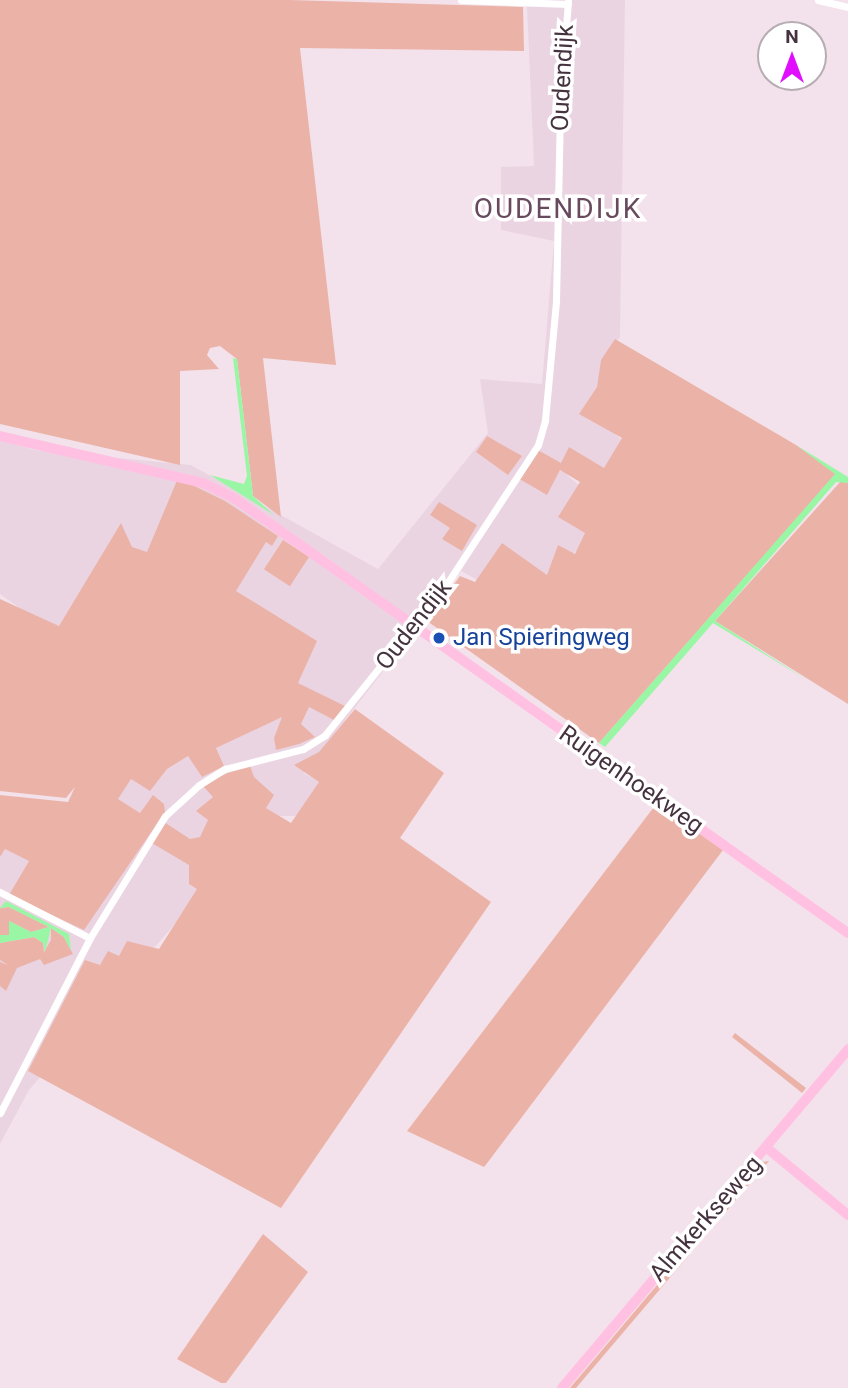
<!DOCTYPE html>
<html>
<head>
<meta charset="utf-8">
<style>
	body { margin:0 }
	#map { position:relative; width:848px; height:1388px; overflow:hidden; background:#f3e2ec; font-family:Roboto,sans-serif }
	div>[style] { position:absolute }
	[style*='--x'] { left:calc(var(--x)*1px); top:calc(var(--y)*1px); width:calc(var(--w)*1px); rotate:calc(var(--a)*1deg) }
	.residential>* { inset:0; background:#ebd4e2 }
	.green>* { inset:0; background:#ebb3a7; transform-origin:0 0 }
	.water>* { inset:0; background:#99f6a5 }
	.street>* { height:7px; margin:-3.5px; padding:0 3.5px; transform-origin:3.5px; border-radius:3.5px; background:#fff }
	.secondary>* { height:10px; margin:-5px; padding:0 5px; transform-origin:5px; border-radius:5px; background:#ffc0e1 }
	.dots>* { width:19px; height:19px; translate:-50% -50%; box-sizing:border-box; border:4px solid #fff; border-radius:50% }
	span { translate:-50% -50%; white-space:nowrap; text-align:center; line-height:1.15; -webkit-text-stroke:7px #fff; paint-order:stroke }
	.street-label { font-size:24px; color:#45323f }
	.transit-label { font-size:24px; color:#164399 }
	.left { translate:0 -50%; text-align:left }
	.quarter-label { font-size:28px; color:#69495e; letter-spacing:2px }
	.north { position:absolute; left:757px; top:21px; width:70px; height:70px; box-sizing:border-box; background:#fff; border:2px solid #b5adb2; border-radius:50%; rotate:0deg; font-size:19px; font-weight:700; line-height:28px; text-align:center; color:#45323f }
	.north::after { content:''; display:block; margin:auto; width:24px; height:32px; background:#e10dff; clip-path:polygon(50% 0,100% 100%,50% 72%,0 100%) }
</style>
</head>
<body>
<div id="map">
	<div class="residential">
		<i style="clip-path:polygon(497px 0,625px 0,620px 337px,600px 369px,600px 390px,587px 411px,626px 443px,613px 475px,580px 454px,567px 475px,580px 486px,574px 507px,587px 539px,550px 580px,481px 582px,461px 571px,304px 773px,323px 784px,297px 816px,270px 816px,29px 1090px,0 1144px,0 838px,99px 794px,102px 667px,0 594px,0 440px,35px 450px,191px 465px,378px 569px,488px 433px,480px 379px,542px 384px,554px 241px,501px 230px,501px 167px,534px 166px,527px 7px)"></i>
	</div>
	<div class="green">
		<i style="clip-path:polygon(0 0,290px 0,523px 7px,524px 51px,300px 48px,336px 365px,263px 358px,281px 517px,253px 496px,237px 359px,220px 346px,210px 348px,207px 355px,219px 369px,180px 371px,180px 465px,0 424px)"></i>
		<i style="clip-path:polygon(615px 339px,796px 445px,836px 474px,599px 743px,427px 621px,460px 576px,475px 582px,502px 543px,547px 575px,558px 545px,575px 554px,585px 533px,558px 517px,580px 482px,560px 470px,547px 495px,516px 477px,536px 449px,561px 463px,569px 447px,604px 468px,622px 438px,579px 414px,597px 387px,601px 360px)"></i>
		<i style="clip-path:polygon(487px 436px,522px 456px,508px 475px,476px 452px)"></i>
		<i style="clip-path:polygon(178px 478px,225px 501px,278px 536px,272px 546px,266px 542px,236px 591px,317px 641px,298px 683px,345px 706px,334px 720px,309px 707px,301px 724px,315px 737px,299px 744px,276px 750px,274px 738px,282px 717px,216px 748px,224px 766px,202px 777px,188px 756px,167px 769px,150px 791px,131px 779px,118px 799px,140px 813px,153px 795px,164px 804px,165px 812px,84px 930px,9px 895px,29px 861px,5px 849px,0 857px,0 795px,68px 802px,75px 787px,66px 798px,0 791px,0 599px,59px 626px,121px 523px,132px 547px,147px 552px)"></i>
		<i style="clip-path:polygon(841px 481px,848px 483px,848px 704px,715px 621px)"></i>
		<i style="clip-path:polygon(439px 502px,477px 525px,462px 551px,442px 539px,450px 528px,430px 515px)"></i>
		<i style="left:283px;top:540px;width:31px;height:35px;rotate:33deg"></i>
		<i style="clip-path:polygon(355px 709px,444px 773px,400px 838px,491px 902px,281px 1208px,28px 1071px,85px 960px,100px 965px,108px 951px,119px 956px,127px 941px,159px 949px,197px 889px,189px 884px,189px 865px,150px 842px,164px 822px,190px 839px,200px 837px,208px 820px,196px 811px,213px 797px,202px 785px,249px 763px,254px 777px,274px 795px,266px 808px,291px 823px,319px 782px,294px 765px,319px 752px)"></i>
		<i style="clip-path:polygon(657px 803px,723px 850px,488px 1162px,484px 1167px,407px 1131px)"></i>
		<i style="clip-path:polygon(9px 907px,49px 927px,31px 932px,9px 921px,9px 935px,0 935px,0 908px)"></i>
		<i style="clip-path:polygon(51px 928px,64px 937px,73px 954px,44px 965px,40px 959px,17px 968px,6px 991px,0 986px,0 962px,8px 965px,0 960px,0 943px,34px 937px,43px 943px,44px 952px,51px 940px)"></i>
		<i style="clip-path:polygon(735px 1033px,806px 1088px,802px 1093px,732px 1037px)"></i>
		<i style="clip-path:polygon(769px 1161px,576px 1388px,570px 1388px,761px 1162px)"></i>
		<i style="clip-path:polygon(263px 1234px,308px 1272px,226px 1383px,221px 1383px,177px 1359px)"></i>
	</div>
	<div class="water">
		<i style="clip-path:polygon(233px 358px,237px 359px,253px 496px,274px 515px,210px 475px,244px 484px,247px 476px)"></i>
		<i style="clip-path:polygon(796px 445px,848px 477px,848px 483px,836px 482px,715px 621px,807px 680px,713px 623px,605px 747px,599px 743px,835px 474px)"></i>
		<i style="clip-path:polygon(6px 901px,69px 934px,71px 951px,64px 937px,51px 928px,45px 952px,43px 943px,34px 937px,0 943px,0 935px,9px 935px,9px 921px,31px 932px,49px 927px,9px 907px,0 908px)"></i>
	</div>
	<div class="street">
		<i style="--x:461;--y:0;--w:107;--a:2.1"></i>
		<i style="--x:818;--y:0;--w:31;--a:13"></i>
		<i style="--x:0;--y:892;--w:101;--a:27.1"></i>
		<i style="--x:0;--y:1113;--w:197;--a:-62.8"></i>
		<i style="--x:90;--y:938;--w:143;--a:-58.4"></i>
		<i style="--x:165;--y:816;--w:46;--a:-42.4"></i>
		<i style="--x:199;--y:785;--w:31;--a:-32"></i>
		<i style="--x:225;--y:769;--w:81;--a:-14.4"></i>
		<i style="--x:303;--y:749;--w:26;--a:-32"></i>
		<i style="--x:325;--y:735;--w:196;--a:-51.2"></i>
		<i style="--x:448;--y:582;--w:164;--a:-56.7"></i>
		<i style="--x:538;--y:445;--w:26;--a:-74"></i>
		<i style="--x:545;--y:420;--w:120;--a:-84.7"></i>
		<i style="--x:556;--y:301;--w:194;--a:-88.8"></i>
		<i style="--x:560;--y:107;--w:107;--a:-85.7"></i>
	</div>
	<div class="secondary">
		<i style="--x:0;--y:436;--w:208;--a:13"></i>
		<i style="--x:203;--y:483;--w:34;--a:26"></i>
		<i style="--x:234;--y:498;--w:752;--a:35.32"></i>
		<i style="--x:767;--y:1148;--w:105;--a:39.6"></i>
		<i style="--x:562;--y:1388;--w:444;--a:-49.8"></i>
	</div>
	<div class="dots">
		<i style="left:439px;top:638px;background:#1a4fb4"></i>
	</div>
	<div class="street-label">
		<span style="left:563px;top:78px;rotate:-87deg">Oudendijk</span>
		<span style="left:414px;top:625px;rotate:-52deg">Oudendijk</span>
		<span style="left:631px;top:780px;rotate:35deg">Ruigenhoekweg</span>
		<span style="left:706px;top:1219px;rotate:-49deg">Almkerkseweg</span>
	</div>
	<div class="transit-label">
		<span class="left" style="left:453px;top:638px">Jan Spieringweg</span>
	</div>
	<div class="quarter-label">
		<span style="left:558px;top:209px">OUDENDIJK</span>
	</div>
	<div class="north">N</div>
</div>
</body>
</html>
